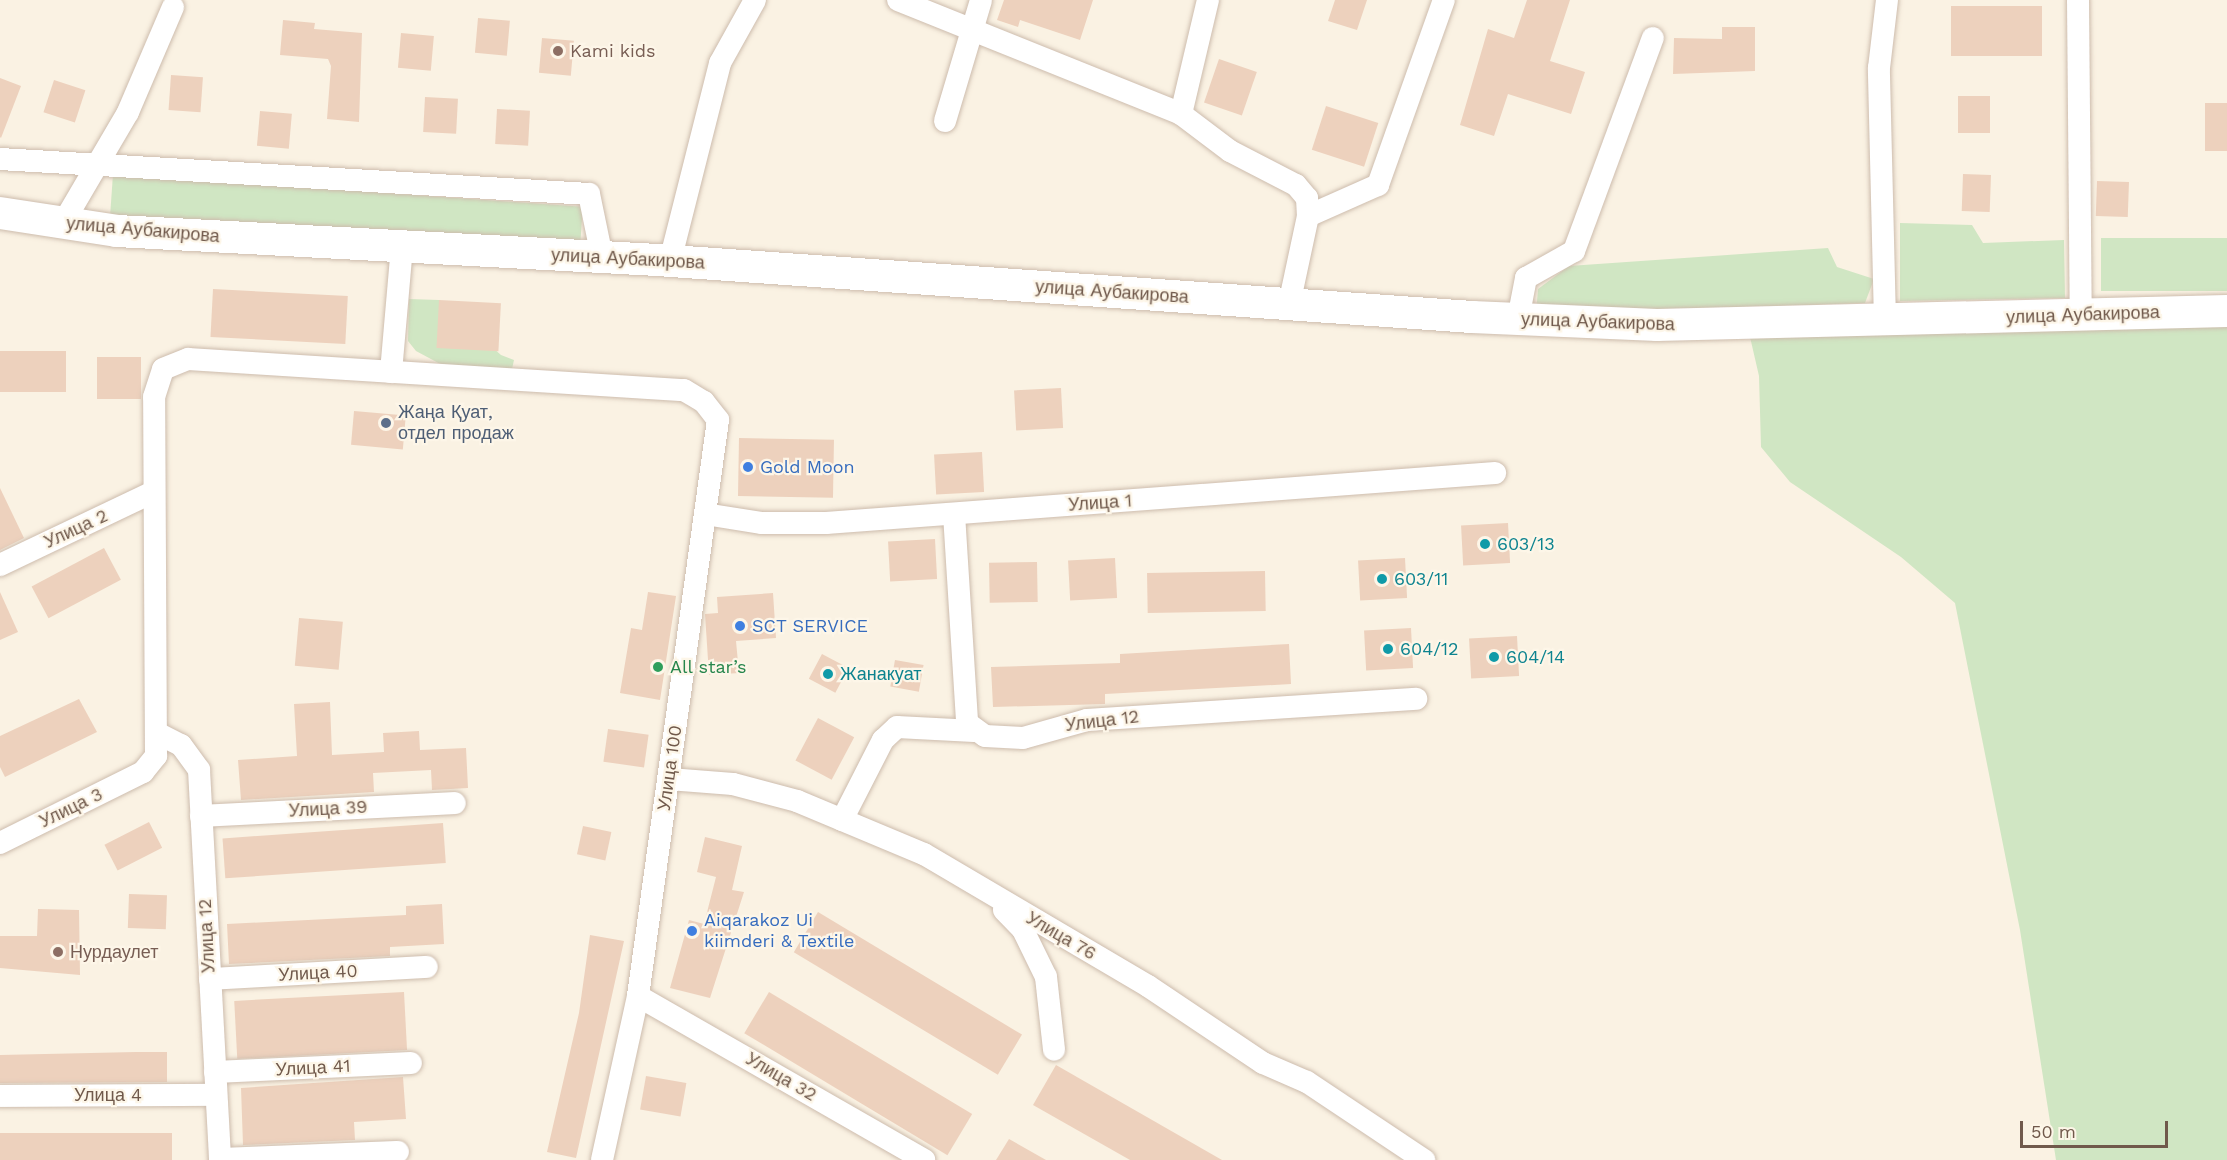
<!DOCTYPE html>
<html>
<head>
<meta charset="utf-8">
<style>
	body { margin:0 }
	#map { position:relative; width:2227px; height:1160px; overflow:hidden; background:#faf2e3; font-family:"Work Sans",sans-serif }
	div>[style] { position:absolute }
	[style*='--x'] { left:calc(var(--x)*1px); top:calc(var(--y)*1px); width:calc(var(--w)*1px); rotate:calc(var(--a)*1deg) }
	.green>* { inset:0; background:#d0e6c3; transform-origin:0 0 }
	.building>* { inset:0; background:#edd1bd; transform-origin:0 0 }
	.roads { filter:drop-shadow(0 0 2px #cdbcad) drop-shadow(0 0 2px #cdbcad) }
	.minor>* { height:22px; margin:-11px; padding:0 11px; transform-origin:11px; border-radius:11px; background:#fff }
	.secondary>* { height:32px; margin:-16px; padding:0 16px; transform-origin:16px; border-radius:16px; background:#fff }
	.dots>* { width:16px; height:16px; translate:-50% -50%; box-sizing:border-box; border:3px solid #fdf6e8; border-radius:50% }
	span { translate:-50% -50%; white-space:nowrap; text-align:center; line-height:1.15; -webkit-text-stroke:4.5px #fdf6e8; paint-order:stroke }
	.education-label { font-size:18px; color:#785e54 }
	.left { translate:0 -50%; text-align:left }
	.street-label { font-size:18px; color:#70594b }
	.service-label { font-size:18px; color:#4e5e75 }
	.shop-label { font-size:18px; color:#366cbe }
	.culture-label { font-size:18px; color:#0d838f }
	.leisure-label { font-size:18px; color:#27864d }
	.scale { position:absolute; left:2020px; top:1121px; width:148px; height:27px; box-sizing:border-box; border:3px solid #70594b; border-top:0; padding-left:8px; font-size:18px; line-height:21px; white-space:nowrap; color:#70594b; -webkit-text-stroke:4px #fdf6e8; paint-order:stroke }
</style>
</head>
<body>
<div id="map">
	<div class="green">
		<i style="left:113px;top:174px;width:471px;height:44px;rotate:4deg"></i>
		<i style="clip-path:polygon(1900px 223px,1972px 225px,1983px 243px,2064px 240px,2065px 298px,1900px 301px)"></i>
		<i style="left:2227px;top:238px;width:53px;height:126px;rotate:90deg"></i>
		<i style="clip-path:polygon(1828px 248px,1837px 267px,1874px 279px,1865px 303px,1536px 314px,1538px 289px,1569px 266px)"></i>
		<i style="clip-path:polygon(409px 299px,439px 300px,501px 355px,514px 360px,512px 369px,444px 366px,416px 351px,408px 341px)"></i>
		<i style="clip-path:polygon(2227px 311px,2227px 1160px,2056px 1160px,2020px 930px,1955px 603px,1901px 557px,1790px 482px,1761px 447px,1759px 376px,1747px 324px)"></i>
	</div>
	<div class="building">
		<i style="clip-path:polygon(1004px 0,1093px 0,1080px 40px,1020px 20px,1018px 27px,997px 20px)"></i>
		<i style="clip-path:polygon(1335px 0,1367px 0,1357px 30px,1328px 21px)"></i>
		<i style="clip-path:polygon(1527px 0,1570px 0,1550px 61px,1585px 72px,1571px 114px,1508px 94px,1494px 136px,1460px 125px,1488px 29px,1514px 38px)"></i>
		<i style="left:2042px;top:6px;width:50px;height:91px;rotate:90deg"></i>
		<i style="left:478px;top:18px;width:32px;height:35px;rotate:5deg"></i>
		<i style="clip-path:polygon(283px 20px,315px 23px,314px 29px,362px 33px,359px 122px,327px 119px,331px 66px,328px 59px,280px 55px)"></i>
		<i style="clip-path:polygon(1722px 27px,1755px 27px,1755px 71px,1673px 74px,1674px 38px,1722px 39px)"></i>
		<i style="left:401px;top:33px;width:33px;height:35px;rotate:5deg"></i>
		<i style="left:542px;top:38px;width:32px;height:35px;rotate:5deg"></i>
		<i style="left:1219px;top:59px;width:40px;height:46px;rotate:19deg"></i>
		<i style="left:171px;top:75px;width:32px;height:35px;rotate:4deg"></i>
		<i style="clip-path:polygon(0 78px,21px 86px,1px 138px,0 137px)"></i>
		<i style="left:54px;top:80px;width:33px;height:34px;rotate:18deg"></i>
		<i style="left:1958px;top:96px;width:32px;height:37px"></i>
		<i style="left:425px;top:97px;width:33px;height:35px;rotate:3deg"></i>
		<i style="left:2205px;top:103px;width:22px;height:48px"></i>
		<i style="left:1326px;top:106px;width:55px;height:46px;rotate:18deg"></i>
		<i style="left:497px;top:109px;width:33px;height:35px;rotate:3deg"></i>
		<i style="left:260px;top:111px;width:32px;height:35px;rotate:5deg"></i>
		<i style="left:1963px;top:174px;width:28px;height:37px;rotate:2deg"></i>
		<i style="left:2097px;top:181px;width:32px;height:35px;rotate:2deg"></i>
		<i style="left:213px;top:289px;width:135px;height:48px;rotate:3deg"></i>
		<i style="left:439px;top:300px;width:62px;height:48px;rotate:3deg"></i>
		<i style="left:0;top:351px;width:66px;height:41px"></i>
		<i style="left:141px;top:357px;width:42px;height:44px;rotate:90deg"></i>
		<i style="left:1061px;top:388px;width:40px;height:47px;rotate:87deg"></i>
		<i style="left:354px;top:411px;width:52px;height:34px;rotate:5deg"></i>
		<i style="left:739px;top:438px;width:95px;height:58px;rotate:1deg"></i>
		<i style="left:982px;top:452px;width:40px;height:48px;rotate:87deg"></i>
		<i style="clip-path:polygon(0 488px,24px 538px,0 550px)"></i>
		<i style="left:1508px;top:523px;width:40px;height:47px;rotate:87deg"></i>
		<i style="left:935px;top:539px;width:40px;height:47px;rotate:87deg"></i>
		<i style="left:104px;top:548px;width:36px;height:82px;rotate:62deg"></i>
		<i style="left:1115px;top:558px;width:40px;height:47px;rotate:87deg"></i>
		<i style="left:1405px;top:558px;width:40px;height:47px;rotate:87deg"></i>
		<i style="left:1037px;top:562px;width:40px;height:48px;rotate:89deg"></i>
		<i style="left:1265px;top:571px;width:40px;height:118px;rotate:89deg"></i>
		<i style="clip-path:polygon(0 592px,18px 632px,0 640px)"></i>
		<i style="clip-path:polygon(648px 592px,676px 596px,660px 700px,620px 693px,631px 628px,642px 630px)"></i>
		<i style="clip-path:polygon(773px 593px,776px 638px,736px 641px,739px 673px,709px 675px,705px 614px,718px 613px,717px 597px)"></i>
		<i style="left:299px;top:618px;width:44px;height:48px;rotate:5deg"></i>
		<i style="left:1411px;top:628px;width:40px;height:47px;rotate:87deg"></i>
		<i style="left:1517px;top:636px;width:40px;height:48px;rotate:87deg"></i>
		<i style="clip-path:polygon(1289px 644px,1291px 684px,1105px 694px,1105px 704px,993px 707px,991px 667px,1120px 663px,1120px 654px)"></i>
		<i style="left:822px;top:654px;width:30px;height:28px;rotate:28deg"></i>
		<i style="left:895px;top:660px;width:29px;height:27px;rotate:10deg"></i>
		<i style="clip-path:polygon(79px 699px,97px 732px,5px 777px,0 767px,0 736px)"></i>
		<i style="clip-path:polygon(330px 702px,332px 755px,384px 752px,383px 733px,419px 731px,420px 750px,466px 748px,468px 788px,432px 790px,431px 770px,373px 773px,374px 792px,241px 800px,238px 760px,297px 756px,294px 704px)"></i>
		<i style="left:818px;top:718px;width:41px;height:48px;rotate:28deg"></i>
		<i style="left:608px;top:729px;width:41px;height:33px;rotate:8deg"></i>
		<i style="left:149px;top:822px;width:29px;height:50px;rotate:63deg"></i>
		<i style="left:443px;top:823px;width:40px;height:221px;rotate:86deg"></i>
		<i style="left:583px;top:826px;width:29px;height:29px;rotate:12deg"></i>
		<i style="clip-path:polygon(705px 837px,742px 846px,732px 890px,744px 892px,710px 998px,670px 988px,689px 920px,704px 924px,716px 877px,697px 872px)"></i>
		<i style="left:129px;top:894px;width:38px;height:34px;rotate:2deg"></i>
		<i style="clip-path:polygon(442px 904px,444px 944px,390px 947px,390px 956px,229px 964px,227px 924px,406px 915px,406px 906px)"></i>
		<i style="clip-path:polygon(38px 909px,79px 910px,80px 975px,0 968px,0 936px,37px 936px)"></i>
		<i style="left:818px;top:912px;width:238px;height:47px;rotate:31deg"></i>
		<i style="clip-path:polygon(590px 935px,624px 941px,576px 1158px,547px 1152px,579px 1013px)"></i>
		<i style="left:404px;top:992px;width:58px;height:170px;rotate:87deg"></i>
		<i style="left:769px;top:992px;width:237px;height:48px;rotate:31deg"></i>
		<i style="clip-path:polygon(136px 1052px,167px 1052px,167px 1082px,0 1083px,0 1055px)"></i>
		<i style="clip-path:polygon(1056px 1065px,1222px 1160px,1130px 1160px,1033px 1105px)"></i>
		<i style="left:646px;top:1076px;width:41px;height:34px;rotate:10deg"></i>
		<i style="clip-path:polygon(403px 1077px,406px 1119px,354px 1122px,355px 1140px,243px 1145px,241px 1088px)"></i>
		<i style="left:0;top:1133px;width:172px;height:27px"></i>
		<i style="clip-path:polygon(1009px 1139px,1046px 1160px,996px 1160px)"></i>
	</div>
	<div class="roads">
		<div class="minor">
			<i style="--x:898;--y:0;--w:305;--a:21.9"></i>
			<i style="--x:1181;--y:114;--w:61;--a:37.1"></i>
			<i style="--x:1230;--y:151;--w:74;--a:27.3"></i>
			<i style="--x:1296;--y:185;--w:17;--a:50"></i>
			<i style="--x:1307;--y:198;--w:18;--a:87"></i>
			<i style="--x:1308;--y:216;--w:91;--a:102.1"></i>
			<i style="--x:2078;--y:0;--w:315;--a:89.5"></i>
			<i style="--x:1181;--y:114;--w:117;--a:-76.7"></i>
			<i style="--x:945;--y:121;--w:126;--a:-73.4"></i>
			<i style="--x:0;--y:159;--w:590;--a:3.4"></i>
			<i style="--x:589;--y:194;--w:64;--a:78.3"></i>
			<i style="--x:1308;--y:216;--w:77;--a:-23.9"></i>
			<i style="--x:1378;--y:185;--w:196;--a:-70.4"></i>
			<i style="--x:63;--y:223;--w:129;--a:-59.6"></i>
			<i style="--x:128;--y:112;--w:114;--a:-66.8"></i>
			<i style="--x:670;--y:261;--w:204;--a:-75.8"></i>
			<i style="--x:720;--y:63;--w:72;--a:-60.9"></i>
			<i style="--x:1518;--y:319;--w:42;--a:-79"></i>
			<i style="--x:1526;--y:278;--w:55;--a:-29.4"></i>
			<i style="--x:1574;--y:251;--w:227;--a:-69.7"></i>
			<i style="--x:1885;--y:321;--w:253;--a:-91.4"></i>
			<i style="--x:1879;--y:68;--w:68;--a:-83.3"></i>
			<i style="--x:391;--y:372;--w:126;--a:-85"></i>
			<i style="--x:705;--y:514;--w:58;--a:9"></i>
			<i style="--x:762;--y:523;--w:64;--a:0"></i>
			<i style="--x:826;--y:523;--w:671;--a:-4.27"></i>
			<i style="--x:954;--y:514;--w:209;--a:86.4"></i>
			<i style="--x:967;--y:723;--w:22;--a:36"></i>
			<i style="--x:985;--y:736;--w:38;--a:3"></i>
			<i style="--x:1023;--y:738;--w:66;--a:-15.7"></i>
			<i style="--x:1087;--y:720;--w:330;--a:-3.7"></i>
			<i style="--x:0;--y:565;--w:170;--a:-25.5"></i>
			<i style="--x:157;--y:733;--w:27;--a:27"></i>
			<i style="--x:181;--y:745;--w:31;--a:54"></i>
			<i style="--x:199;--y:770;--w:391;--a:86.9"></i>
			<i style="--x:669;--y:779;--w:64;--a:4.5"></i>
			<i style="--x:733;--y:784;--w:66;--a:14.9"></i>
			<i style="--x:797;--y:801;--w:138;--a:22.7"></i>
			<i style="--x:924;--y:854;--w:260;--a:30.5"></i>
			<i style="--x:1148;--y:986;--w:138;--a:33.8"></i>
			<i style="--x:1263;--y:1063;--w:48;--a:23.4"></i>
			<i style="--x:1307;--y:1082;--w:141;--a:33.7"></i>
			<i style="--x:201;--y:816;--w:254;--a:-2.9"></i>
			<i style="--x:842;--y:820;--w:90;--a:-62.9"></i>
			<i style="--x:883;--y:740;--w:19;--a:-43"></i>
			<i style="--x:897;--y:727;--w:77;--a:3"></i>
			<i style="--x:0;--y:843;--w:160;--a:-26.4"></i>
			<i style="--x:143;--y:772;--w:21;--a:-51"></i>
			<i style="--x:156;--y:756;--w:359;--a:-90.3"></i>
			<i style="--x:154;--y:397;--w:29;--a:-72"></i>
			<i style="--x:163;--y:369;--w:27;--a:-22"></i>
			<i style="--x:188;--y:359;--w:497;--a:3.6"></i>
			<i style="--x:684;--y:390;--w:23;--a:31"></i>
			<i style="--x:704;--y:402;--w:23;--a:52"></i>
			<i style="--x:718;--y:420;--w:582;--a:97.91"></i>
			<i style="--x:638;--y:996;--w:168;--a:102.4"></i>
			<i style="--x:1004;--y:910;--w:28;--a:46"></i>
			<i style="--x:1023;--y:930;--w:52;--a:63.9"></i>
			<i style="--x:1046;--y:977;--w:73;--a:83.7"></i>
			<i style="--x:210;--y:979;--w:217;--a:-3.2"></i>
			<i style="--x:638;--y:996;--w:330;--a:29.8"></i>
			<i style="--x:215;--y:1072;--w:196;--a:-2.6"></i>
			<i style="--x:0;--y:1096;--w:216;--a:-0.3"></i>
			<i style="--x:220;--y:1159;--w:178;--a:-2.3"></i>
		</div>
		<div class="secondary">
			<i style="--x:0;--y:213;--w:118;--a:8.7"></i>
			<i style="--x:117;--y:231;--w:541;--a:3.07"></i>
			<i style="--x:657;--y:260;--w:817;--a:4"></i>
			<i style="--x:1472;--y:317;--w:185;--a:2.5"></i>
			<i style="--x:1657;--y:325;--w:570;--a:-1.41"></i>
		</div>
	</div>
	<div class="dots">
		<i style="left:558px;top:51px;background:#8d6e63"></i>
		<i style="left:386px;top:423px;background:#5c6f8a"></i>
		<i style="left:748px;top:467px;background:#3f7fe0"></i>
		<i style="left:1485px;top:544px;background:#0f9aa8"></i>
		<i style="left:1382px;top:579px;background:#0f9aa8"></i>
		<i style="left:740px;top:626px;background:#3f7fe0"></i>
		<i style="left:1388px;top:649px;background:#0f9aa8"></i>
		<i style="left:1494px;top:657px;background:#0f9aa8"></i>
		<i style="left:658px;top:667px;background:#2e9e5b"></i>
		<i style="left:828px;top:674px;background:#0f9aa8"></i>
		<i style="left:692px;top:931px;background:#3f7fe0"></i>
		<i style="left:58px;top:952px;background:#8d6e63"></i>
	</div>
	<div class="education-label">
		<span class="left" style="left:570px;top:51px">Kami kids</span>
		<span class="left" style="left:70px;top:952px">Нурдаулет</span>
	</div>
	<div class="street-label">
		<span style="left:143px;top:230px;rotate:5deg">улица Аубакирова</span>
		<span style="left:628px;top:259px;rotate:3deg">улица Аубакирова</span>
		<span style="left:1112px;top:292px;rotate:4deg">улица Аубакирова</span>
		<span style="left:2083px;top:315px;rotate:-2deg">улица Аубакирова</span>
		<span style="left:1598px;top:322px;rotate:2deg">улица Аубакирова</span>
		<span style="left:1100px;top:503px;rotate:-4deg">Улица 1</span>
		<span style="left:76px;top:529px;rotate:-25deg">Улица 2</span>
		<span style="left:1102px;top:721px;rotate:-7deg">Улица 12</span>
		<span style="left:670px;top:768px;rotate:-82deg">Улица 100</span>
		<span style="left:71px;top:808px;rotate:-26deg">Улица 3</span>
		<span style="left:328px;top:809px;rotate:-3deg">Улица 39</span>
		<span style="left:207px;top:936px;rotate:-93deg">Улица 12</span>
		<span style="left:1061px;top:936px;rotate:30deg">Улица 76</span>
		<span style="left:318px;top:973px;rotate:-3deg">Улица 40</span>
		<span style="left:313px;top:1068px;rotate:-3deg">Улица 41</span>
		<span style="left:781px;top:1077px;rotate:30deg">Улица 32</span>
		<span style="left:108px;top:1095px">Улица 4</span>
	</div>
	<div class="service-label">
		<span class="left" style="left:398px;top:423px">Жаңа Қуат,<br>отдел продаж</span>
	</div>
	<div class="shop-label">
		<span class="left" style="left:760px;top:467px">Gold Moon</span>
		<span class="left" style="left:752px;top:626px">SCT SERVICE</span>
		<span class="left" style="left:704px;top:931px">Aiqarakoz Ui<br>kiimderi &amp; Textile</span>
	</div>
	<div class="culture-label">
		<span class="left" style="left:1497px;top:544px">603/13</span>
		<span class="left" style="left:1394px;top:579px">603/11</span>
		<span class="left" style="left:1400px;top:649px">604/12</span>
		<span class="left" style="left:1506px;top:657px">604/14</span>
		<span class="left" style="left:840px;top:674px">Жанакуат</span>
	</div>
	<div class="leisure-label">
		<span class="left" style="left:670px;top:667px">All star’s</span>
	</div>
	<div class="scale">50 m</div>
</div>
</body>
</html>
